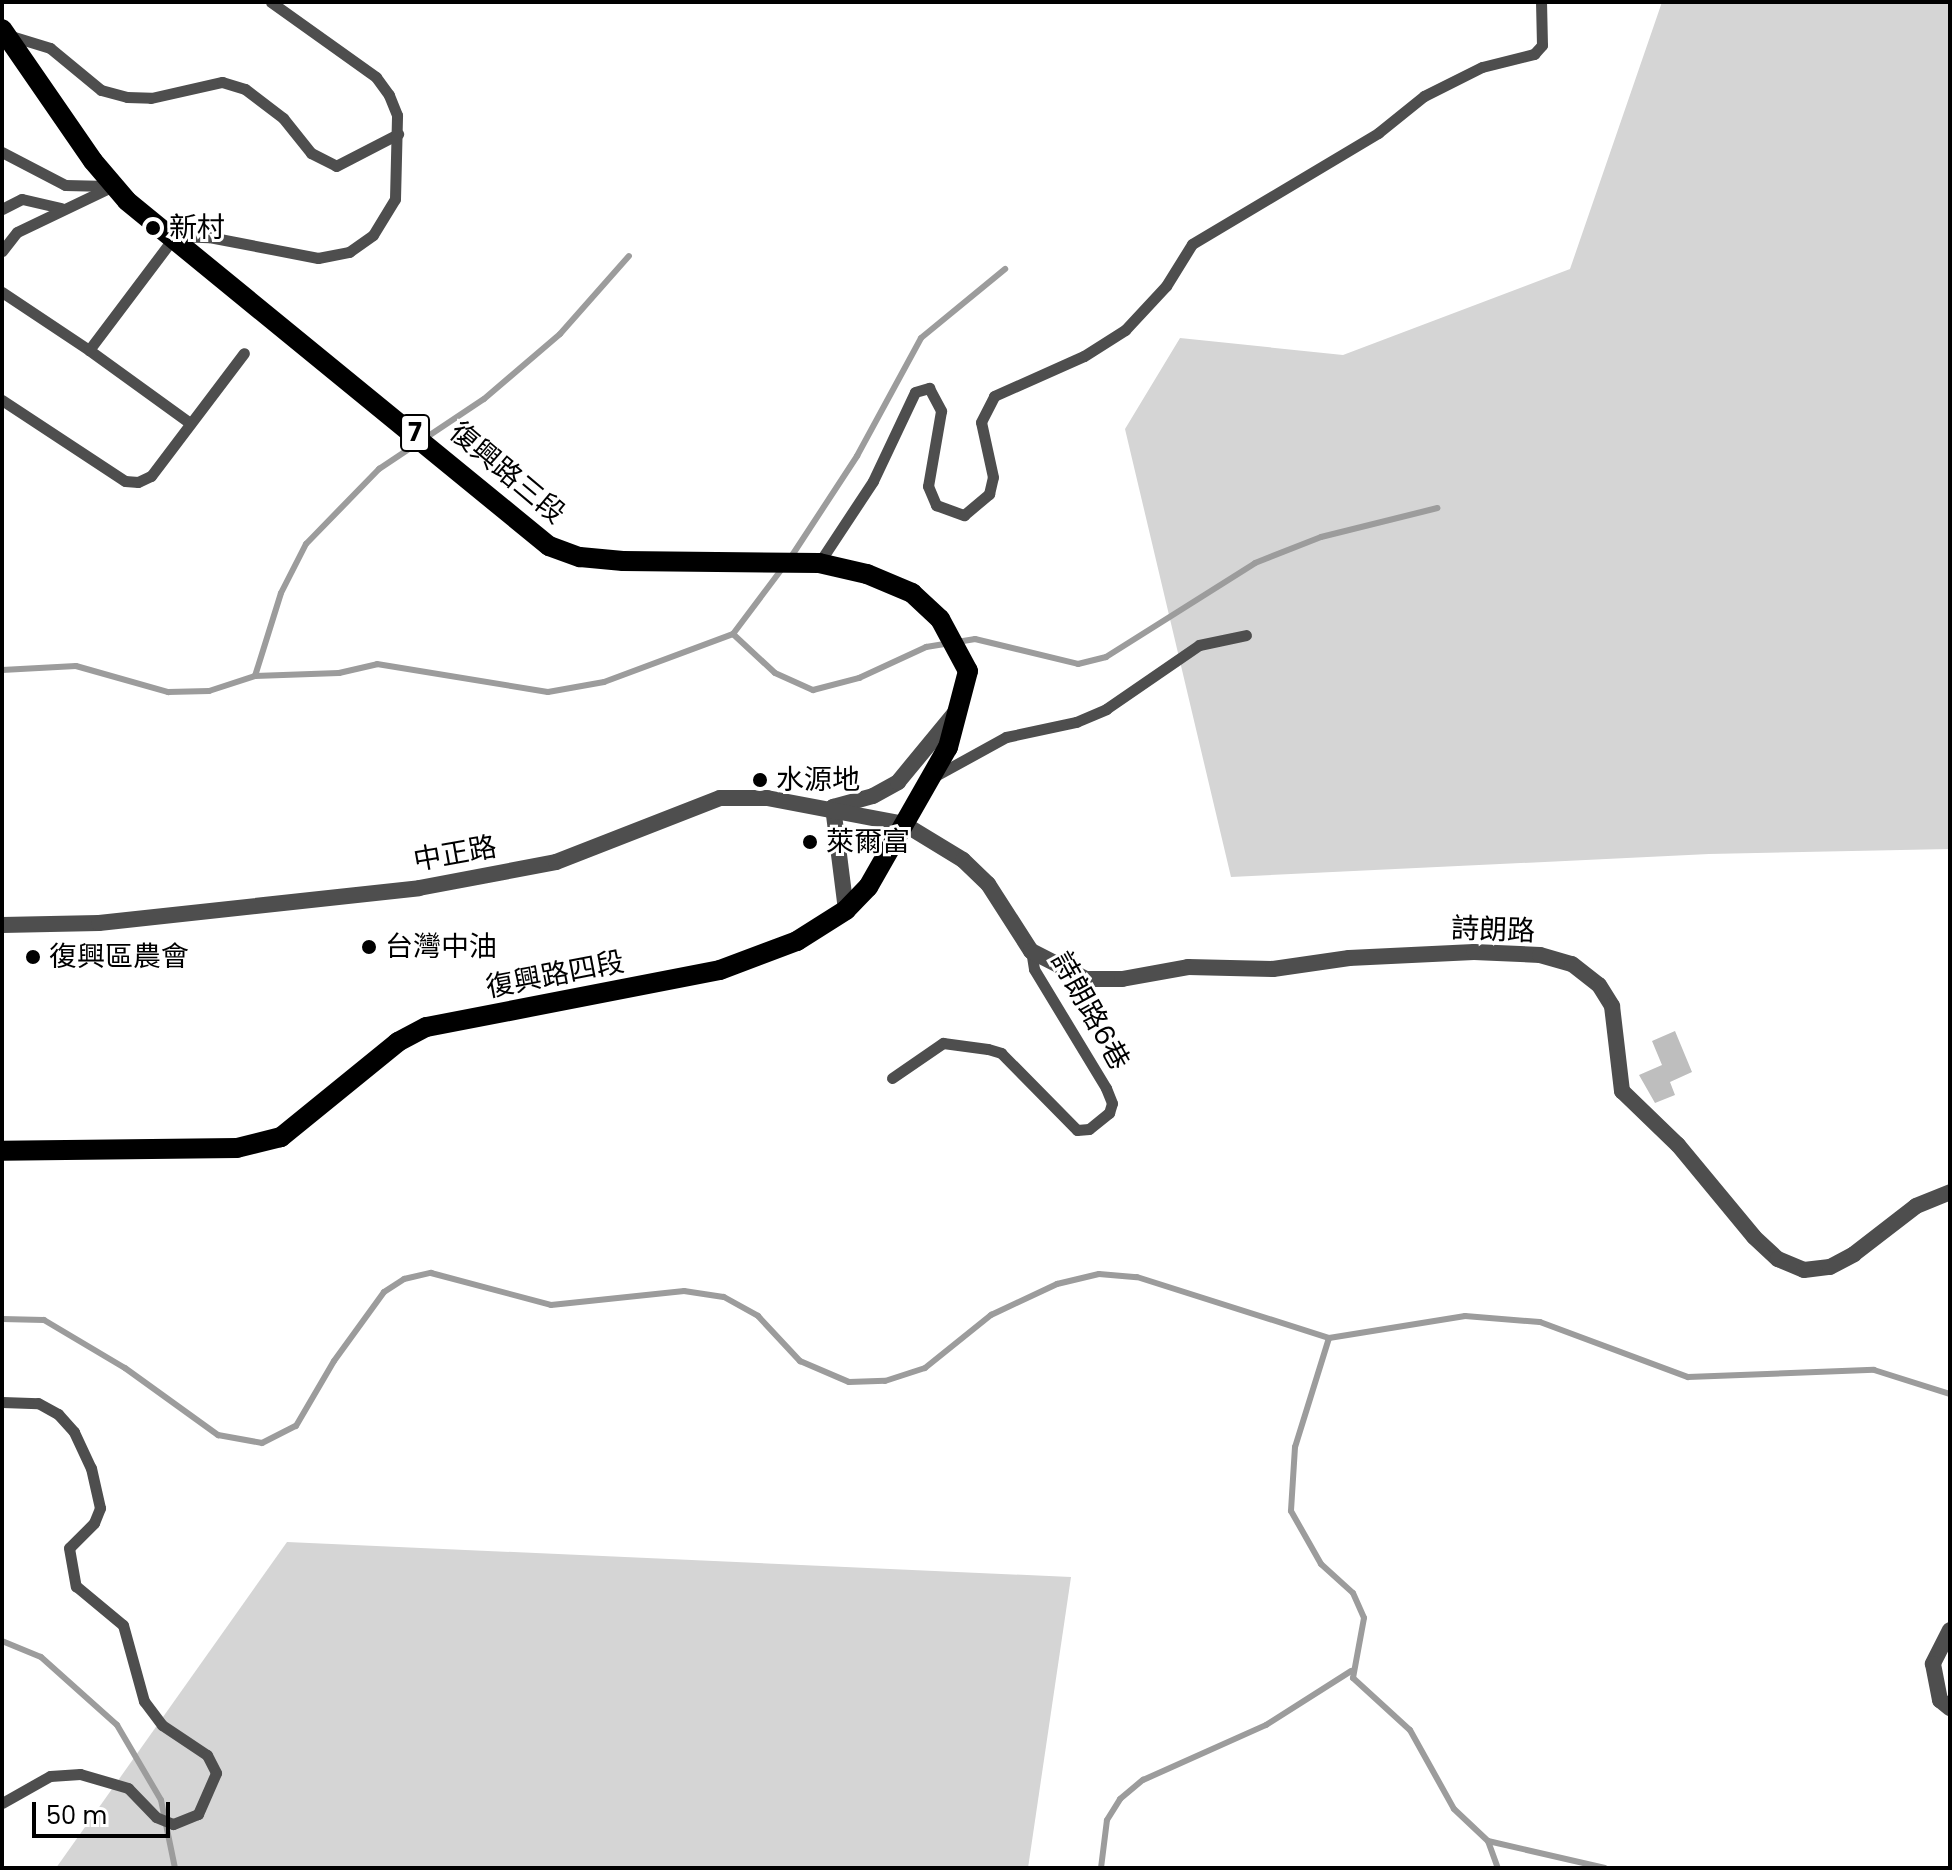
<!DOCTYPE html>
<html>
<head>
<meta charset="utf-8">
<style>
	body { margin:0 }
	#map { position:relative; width:1952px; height:1870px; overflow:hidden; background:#fff; font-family:Poppins,"Noto Sans TC",sans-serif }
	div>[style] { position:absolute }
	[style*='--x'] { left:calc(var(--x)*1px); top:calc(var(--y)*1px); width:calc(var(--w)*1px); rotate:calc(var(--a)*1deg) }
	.green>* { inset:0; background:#d5d5d5 }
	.stream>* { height:6px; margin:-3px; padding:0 3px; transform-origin:3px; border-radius:3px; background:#9c9c9c }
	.building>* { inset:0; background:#bebebe }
	.service>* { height:11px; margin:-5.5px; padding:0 5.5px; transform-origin:5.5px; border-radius:5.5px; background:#4e4e4e }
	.minor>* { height:16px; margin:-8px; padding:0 8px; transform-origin:8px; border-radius:8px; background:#4e4e4e }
	.tertiary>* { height:16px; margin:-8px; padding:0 8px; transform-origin:8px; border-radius:8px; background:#4e4e4e }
	.primary>* { height:20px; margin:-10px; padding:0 10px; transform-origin:10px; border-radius:10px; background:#000 }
	.dots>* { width:22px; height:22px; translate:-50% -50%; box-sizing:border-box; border:4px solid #fff; border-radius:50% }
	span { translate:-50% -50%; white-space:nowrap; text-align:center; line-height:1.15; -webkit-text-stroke:6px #fff; paint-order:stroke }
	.shield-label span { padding:2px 6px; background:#fff; border:2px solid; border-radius:6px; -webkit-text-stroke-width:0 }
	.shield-label { font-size:26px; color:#000; font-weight:700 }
	.poi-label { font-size:28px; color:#000 }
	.left { translate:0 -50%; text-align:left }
	.street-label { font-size:28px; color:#000 }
	.frame { position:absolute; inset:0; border:4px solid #000; pointer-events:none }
	.scale { position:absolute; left:32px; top:1802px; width:138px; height:36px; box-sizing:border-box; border:4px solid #000; border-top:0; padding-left:10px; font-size:24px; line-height:28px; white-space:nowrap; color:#000; -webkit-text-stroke:6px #fff; paint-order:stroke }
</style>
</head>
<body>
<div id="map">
	<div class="green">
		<i style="clip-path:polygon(1662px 2px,1950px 2px,1950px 849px,1709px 854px,1231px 877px,1125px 429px,1180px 338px,1343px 355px,1570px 269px)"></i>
		<i style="clip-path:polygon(287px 1542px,1071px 1577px,1028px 1868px,56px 1868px)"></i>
	</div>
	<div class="stream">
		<i style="--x:791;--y:557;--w:121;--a:-56.8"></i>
		<i style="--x:857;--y:456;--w:134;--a:-61.5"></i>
		<i style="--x:921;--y:338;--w:109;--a:-39.4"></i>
		<i style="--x:733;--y:634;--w:85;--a:-53.1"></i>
		<i style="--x:2;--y:670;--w:74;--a:-3.1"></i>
		<i style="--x:76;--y:666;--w:96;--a:15.8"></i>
		<i style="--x:168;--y:692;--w:41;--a:-1.4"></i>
		<i style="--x:209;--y:691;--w:48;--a:-18.1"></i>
		<i style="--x:255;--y:676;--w:84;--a:-2"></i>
		<i style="--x:339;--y:673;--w:39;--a:-13"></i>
		<i style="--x:377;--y:664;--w:173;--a:9.3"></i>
		<i style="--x:548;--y:692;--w:57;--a:-10.1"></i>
		<i style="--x:604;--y:682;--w:138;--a:-20.4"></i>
		<i style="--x:733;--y:634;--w:57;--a:42.9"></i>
		<i style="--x:775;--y:673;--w:42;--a:24.1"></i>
		<i style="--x:813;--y:690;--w:48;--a:-14.6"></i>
		<i style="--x:859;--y:678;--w:74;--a:-24.8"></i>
		<i style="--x:926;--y:647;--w:50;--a:-9.3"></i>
		<i style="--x:975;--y:639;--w:106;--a:13.6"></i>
		<i style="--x:1078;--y:664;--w:29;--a:-14"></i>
		<i style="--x:1106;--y:657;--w:176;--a:-32.2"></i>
		<i style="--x:1255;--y:563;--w:71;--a:-21.5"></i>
		<i style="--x:1321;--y:537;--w:120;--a:-14"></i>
		<i style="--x:255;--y:676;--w:87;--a:-72.6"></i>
		<i style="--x:281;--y:593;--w:55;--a:-63"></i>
		<i style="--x:306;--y:544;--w:105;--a:-45.8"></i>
		<i style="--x:379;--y:469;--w:126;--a:-33.7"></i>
		<i style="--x:484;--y:399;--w:100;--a:-40.5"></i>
		<i style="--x:560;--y:334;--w:104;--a:-48.5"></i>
		<i style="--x:2;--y:1319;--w:42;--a:1.4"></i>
		<i style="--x:44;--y:1320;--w:94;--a:30.7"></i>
		<i style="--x:125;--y:1368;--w:115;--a:35.8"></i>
		<i style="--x:218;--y:1435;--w:45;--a:10.3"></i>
		<i style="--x:262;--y:1443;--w:38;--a:-27"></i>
		<i style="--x:296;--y:1426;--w:75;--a:-59.7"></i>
		<i style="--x:334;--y:1361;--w:85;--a:-54.1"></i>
		<i style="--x:384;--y:1292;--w:24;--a:-33"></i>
		<i style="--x:404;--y:1279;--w:28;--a:-13"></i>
		<i style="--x:431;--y:1273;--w:124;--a:14.9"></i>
		<i style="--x:551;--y:1305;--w:134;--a:-6"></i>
		<i style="--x:684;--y:1291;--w:40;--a:8.5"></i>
		<i style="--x:724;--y:1297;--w:39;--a:29"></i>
		<i style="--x:758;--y:1316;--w:62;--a:47"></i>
		<i style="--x:800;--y:1361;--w:53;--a:23.2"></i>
		<i style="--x:849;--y:1382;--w:36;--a:-2"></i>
		<i style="--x:885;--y:1381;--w:42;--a:-18"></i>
		<i style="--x:925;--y:1368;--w:85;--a:-38.8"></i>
		<i style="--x:991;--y:1315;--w:73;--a:-25.2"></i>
		<i style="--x:1057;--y:1284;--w:43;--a:-13.4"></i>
		<i style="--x:1099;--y:1274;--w:38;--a:5"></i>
		<i style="--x:1137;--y:1277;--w:201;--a:17.6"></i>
		<i style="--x:1329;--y:1338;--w:138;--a:-9.2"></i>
		<i style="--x:1465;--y:1316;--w:75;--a:4.6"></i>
		<i style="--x:1540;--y:1322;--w:158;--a:20.4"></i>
		<i style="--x:1688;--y:1377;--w:186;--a:-2.2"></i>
		<i style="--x:1874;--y:1370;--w:80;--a:17.5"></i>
		<i style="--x:1329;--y:1338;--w:114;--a:107.3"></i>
		<i style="--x:1295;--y:1447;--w:64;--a:93.6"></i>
		<i style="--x:1291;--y:1511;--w:61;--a:60.5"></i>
		<i style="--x:1321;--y:1564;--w:43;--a:42.2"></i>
		<i style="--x:1353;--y:1593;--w:27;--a:66"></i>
		<i style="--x:1364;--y:1618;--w:61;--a:100.4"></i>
		<i style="--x:1353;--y:1678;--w:77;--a:42.4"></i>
		<i style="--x:1410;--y:1730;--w:90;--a:60.9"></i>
		<i style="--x:1454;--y:1809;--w:47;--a:43.3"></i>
		<i style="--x:1488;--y:1841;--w:29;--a:70"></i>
		<i style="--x:2;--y:1641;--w:42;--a:22.3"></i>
		<i style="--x:41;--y:1657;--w:102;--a:41.8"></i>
		<i style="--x:117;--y:1725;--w:87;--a:59.6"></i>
		<i style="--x:161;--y:1800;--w:69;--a:78.4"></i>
		<i style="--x:1488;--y:1841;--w:120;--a:13"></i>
		<i style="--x:1101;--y:1868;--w:48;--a:-82.9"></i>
		<i style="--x:1107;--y:1820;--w:25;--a:-58"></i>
		<i style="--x:1120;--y:1799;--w:30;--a:-40"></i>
		<i style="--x:1143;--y:1780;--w:135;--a:-24.1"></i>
		<i style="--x:1266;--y:1725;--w:101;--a:-32.4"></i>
	</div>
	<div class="building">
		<i style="clip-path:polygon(1675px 1031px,1692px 1072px,1670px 1082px,1675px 1095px,1655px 1103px,1639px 1075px,1662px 1065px,1652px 1041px)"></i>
	</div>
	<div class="service">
		<i style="--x:11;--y:36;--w:41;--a:17.1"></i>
		<i style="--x:50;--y:48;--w:66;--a:39.5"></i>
		<i style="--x:101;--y:90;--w:27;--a:15"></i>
		<i style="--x:127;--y:97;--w:24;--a:2"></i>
		<i style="--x:151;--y:98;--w:73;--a:-12.7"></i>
		<i style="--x:222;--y:82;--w:24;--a:17"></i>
		<i style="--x:245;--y:89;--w:48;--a:37.3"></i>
		<i style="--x:283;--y:118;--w:45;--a:51.3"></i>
		<i style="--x:311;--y:153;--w:28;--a:27"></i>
		<i style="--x:336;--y:166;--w:70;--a:-27.3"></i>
		<i style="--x:2;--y:152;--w:71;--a:27.6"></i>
		<i style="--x:65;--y:185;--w:43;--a:1.3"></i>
		<i style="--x:2;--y:209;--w:22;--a:-27"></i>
		<i style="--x:22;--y:199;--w:40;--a:13"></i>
		<i style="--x:2;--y:251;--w:24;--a:-52"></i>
		<i style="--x:17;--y:232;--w:106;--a:-25.6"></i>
		<i style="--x:2;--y:292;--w:105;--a:33.7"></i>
		<i style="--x:89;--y:350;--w:143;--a:-53"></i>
		<i style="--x:175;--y:236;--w:34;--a:2"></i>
		<i style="--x:209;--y:237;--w:111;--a:10.9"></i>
		<i style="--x:318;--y:258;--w:32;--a:-11"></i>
		<i style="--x:349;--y:252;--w:29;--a:-35"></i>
		<i style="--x:373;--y:235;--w:42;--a:-58.6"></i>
		<i style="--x:395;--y:199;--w:84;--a:-88.6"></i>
		<i style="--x:397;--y:115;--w:22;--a:-112"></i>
		<i style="--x:389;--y:95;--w:22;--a:-126"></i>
		<i style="--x:376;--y:77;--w:129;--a:-144.5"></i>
		<i style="--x:89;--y:350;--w:125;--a:35.9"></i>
		<i style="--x:2;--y:400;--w:147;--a:33.4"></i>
		<i style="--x:125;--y:481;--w:13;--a:4"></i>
		<i style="--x:138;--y:482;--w:14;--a:-25"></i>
		<i style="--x:151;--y:476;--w:154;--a:-52.9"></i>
		<i style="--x:819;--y:563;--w:98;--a:-56.6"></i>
		<i style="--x:873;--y:481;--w:98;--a:-64.7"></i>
		<i style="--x:915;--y:392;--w:15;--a:-16"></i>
		<i style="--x:929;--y:388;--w:26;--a:62"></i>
		<i style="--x:941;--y:411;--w:76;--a:99.8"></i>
		<i style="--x:928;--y:486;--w:21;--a:67"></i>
		<i style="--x:936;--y:505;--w:30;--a:20"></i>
		<i style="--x:964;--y:515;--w:33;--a:-40"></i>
		<i style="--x:989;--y:494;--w:17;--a:-77"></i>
		<i style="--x:993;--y:477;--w:56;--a:-102.3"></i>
		<i style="--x:981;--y:422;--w:29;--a:-63"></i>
		<i style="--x:994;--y:396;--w:98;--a:-24"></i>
		<i style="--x:1084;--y:356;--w:49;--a:-32.4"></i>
		<i style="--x:1125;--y:330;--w:60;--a:-47"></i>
		<i style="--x:1166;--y:286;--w:49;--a:-58.2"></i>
		<i style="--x:1192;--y:244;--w:217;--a:-30.8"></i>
		<i style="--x:1378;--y:133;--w:59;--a:-38.8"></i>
		<i style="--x:1424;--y:96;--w:65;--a:-26.6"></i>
		<i style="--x:1482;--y:67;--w:54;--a:-14"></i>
		<i style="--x:1534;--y:54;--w:12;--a:-48"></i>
		<i style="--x:1542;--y:45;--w:43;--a:-91.3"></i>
		<i style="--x:937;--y:775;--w:79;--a:-28.8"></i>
		<i style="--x:1006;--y:737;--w:72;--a:-12.1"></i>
		<i style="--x:1076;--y:722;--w:33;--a:-23"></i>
		<i style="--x:1106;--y:709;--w:113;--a:-34.5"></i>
		<i style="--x:1199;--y:645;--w:48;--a:-12"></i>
		<i style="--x:892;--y:1078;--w:62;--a:-34.5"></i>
		<i style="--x:943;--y:1043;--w:45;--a:7.6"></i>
		<i style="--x:988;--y:1049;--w:14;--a:17"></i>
		<i style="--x:1001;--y:1053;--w:108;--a:45.4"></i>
		<i style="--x:1077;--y:1130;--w:12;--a:-5"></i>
		<i style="--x:1089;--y:1129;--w:26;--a:-39"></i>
		<i style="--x:1109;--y:1113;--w:10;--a:-73"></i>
		<i style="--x:1112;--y:1103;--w:16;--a:-112"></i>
		<i style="--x:1106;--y:1088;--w:139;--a:-121.2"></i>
		<i style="--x:1034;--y:969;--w:18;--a:-99"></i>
		<i style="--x:2;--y:1402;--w:36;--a:2"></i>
		<i style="--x:38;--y:1403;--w:23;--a:29"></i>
		<i style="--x:58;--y:1414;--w:24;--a:48"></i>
		<i style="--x:74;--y:1432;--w:40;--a:65"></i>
		<i style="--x:91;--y:1468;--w:41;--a:77.3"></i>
		<i style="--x:100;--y:1508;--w:16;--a:112"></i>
		<i style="--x:94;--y:1523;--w:35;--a:135"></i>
		<i style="--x:69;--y:1548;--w:39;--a:80"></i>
		<i style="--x:76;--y:1586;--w:61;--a:39.7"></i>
		<i style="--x:123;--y:1625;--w:79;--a:74.6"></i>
		<i style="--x:144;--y:1701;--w:30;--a:53"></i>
		<i style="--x:162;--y:1725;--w:54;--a:33.7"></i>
		<i style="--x:207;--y:1755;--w:20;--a:63"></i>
		<i style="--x:216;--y:1773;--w:45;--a:113.7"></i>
		<i style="--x:198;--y:1814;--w:27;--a:158"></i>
		<i style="--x:173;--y:1824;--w:18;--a:-158"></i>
		<i style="--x:156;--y:1817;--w:40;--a:-134"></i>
		<i style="--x:128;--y:1788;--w:50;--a:-163.7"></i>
		<i style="--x:80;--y:1774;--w:30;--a:176"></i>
		<i style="--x:50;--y:1776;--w:55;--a:150.6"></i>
	</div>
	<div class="minor">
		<i style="--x:904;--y:824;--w:69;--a:31.4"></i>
		<i style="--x:963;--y:860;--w:35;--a:44"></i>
		<i style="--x:988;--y:884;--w:80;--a:57.3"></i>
		<i style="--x:1031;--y:951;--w:62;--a:27"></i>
		<i style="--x:1086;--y:979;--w:36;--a:0"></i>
		<i style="--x:1122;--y:979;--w:67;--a:-10.3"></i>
		<i style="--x:1188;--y:967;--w:85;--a:1.3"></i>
		<i style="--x:1273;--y:969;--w:77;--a:-8.2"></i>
		<i style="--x:1349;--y:958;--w:125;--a:-2.7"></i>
		<i style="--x:1474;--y:952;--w:66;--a:2.6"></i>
		<i style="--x:1540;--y:955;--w:33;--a:16"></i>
		<i style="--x:1572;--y:964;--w:34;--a:38"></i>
		<i style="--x:1599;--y:985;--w:25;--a:58"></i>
		<i style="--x:1612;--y:1006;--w:86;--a:83.3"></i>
		<i style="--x:1622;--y:1091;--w:78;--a:44"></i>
		<i style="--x:1678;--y:1145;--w:119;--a:50.4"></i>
		<i style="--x:1754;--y:1237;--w:33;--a:43"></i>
		<i style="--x:1778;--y:1259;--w:28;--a:23"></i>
		<i style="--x:1804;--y:1270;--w:26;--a:-7"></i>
		<i style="--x:1830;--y:1267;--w:27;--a:-28"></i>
		<i style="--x:1854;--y:1254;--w:78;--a:-37.7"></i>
		<i style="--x:1916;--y:1206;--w:37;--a:-22"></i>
		<i style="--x:1950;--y:1630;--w:38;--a:117"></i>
		<i style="--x:1933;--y:1664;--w:37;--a:79"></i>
		<i style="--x:1940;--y:1700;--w:13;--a:39"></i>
	</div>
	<div class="tertiary">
		<i style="--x:846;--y:910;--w:104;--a:-97.2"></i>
		<i style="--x:833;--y:807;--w:41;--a:-15.4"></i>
		<i style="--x:873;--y:796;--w:29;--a:-29"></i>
		<i style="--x:898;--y:782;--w:88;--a:-50.5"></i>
		<i style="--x:2;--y:925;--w:97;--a:-1.2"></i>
		<i style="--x:99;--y:923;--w:322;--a:-6.2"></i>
		<i style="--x:419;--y:888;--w:139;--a:-10.7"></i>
		<i style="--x:556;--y:862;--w:176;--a:-21.3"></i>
		<i style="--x:720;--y:798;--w:47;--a:0"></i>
		<i style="--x:767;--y:798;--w:139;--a:10.7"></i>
	</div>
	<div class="primary">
		<i style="--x:2;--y:29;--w:160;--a:55.4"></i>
		<i style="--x:93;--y:161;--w:52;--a:49.6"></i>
		<i style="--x:127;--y:201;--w:545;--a:39.27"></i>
		<i style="--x:549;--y:546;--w:33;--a:20"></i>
		<i style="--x:580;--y:557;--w:43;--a:5.3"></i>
		<i style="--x:623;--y:561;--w:196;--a:0.6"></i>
		<i style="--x:819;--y:563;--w:49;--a:12.9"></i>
		<i style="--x:867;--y:574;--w:49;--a:22.9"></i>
		<i style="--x:912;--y:593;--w:38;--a:43"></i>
		<i style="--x:940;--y:619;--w:59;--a:61.7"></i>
		<i style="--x:968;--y:671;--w:79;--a:104.7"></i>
		<i style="--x:948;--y:747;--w:161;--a:119.7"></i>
		<i style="--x:868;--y:887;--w:32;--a:134"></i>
		<i style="--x:846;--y:910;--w:58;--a:147.7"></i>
		<i style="--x:797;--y:941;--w:82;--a:159.4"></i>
		<i style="--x:720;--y:970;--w:299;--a:169"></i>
		<i style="--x:426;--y:1027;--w:32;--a:152"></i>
		<i style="--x:398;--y:1042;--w:151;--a:140.9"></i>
		<i style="--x:281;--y:1137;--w:45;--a:166"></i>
		<i style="--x:237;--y:1148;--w:235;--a:179.3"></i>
	</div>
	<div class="dots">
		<i style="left:153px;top:228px;background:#000"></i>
		<i style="left:760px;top:780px;background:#000"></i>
		<i style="left:810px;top:842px;background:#000"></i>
		<i style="left:369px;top:947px;background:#000"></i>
		<i style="left:33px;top:957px;background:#000"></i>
	</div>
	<div class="shield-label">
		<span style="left:415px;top:433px">7</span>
	</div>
	<div class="poi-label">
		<span class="left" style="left:169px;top:228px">新村</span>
		<span class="left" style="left:776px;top:780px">水源地</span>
		<span class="left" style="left:826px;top:842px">萊爾富</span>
		<span class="left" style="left:385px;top:947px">台灣中油</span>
		<span class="left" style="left:49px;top:957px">復興區農會</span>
	</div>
	<div class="street-label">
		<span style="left:507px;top:473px;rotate:40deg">復興路三段</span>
		<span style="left:455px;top:854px;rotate:-10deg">中正路</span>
		<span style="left:1493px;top:930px;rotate:2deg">詩朗路</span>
		<span style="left:555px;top:975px;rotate:-11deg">復興路四段</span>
		<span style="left:1090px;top:1011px;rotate:61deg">詩朗路6巷</span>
	</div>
	<div class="frame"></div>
	<div class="scale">50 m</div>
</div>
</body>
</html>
